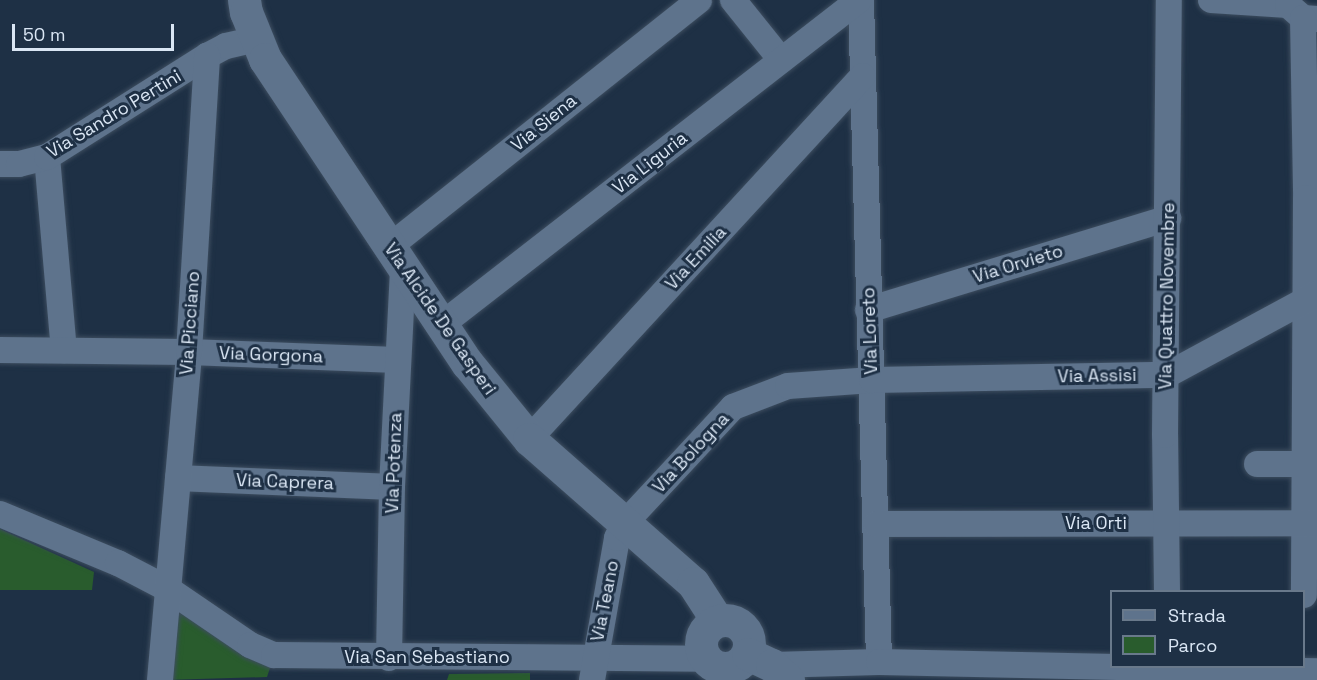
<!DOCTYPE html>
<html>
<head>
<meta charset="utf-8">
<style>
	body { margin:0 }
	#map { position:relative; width:1317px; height:680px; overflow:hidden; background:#1e3045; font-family:"Space Grotesk",sans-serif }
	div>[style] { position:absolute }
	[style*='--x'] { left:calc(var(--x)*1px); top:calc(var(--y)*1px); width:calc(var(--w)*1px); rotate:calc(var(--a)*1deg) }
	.green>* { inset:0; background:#295c2d }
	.roads { filter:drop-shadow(0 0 2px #3d4d5f) drop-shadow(0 0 2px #3d4d5f) }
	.street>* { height:26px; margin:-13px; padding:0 13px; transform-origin:13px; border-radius:13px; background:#5e738c }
	.secondary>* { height:33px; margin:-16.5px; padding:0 16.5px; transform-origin:16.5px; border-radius:16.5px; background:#5e738c }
	.secondary>.ring { margin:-16.5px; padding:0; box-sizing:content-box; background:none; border:33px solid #5e738c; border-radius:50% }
	span { translate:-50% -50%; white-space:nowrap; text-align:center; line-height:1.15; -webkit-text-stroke:6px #1e3045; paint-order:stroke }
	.street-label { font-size:18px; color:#dae6f4 }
	.legend { position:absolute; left:1110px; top:590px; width:195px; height:78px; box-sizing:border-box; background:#1e3045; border:2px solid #69798b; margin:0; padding:8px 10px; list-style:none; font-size:18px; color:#dae6f4 }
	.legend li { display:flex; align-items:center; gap:12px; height:30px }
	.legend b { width:30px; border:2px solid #69798b }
	.scale { position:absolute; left:12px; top:24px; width:162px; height:27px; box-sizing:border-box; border:3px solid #dae6f4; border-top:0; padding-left:8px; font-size:18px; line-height:21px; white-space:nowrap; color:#dae6f4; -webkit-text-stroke:4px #1e3045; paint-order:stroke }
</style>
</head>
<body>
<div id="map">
	<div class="green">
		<i style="clip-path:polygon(0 529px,94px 572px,92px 590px,0 590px)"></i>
		<i style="clip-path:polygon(173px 603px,271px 665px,267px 677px,165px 680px)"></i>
		<i style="clip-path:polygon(530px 673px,530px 680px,447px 680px,449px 674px)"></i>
	</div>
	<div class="roads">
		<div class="street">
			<i style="--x:733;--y:0;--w:77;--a:51.3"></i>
			<i style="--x:861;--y:0;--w:662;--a:88.44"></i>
			<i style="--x:1211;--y:0;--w:77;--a:3.7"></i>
			<i style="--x:1288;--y:5;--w:20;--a:41"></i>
			<i style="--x:1303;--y:18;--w:14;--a:4"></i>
			<i style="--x:1303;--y:18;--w:180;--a:89"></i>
			<i style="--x:1306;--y:198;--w:397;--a:90.3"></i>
			<i style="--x:47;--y:157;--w:194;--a:85"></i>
			<i style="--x:0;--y:164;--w:19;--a:0"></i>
			<i style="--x:19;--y:164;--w:29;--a:-14"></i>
			<i style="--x:47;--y:157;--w:189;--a:-32.3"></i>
			<i style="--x:207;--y:56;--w:21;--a:-28"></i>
			<i style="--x:226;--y:46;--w:32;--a:-13"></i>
			<i style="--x:389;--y:247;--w:396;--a:-38.5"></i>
			<i style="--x:868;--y:310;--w:314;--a:-17"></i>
			<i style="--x:441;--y:325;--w:529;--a:-37.87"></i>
			<i style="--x:0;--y:350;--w:189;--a:0.6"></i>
			<i style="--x:189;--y:352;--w:208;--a:2.2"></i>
			<i style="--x:529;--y:439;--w:493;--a:-47.4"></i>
			<i style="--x:1257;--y:464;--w:60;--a:0"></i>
			<i style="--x:178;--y:478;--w:214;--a:2.4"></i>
			<i style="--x:0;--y:514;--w:128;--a:22.6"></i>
			<i style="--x:118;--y:563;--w:56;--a:27.5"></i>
			<i style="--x:168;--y:589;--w:99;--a:34.3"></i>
			<i style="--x:250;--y:645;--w:26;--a:23"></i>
			<i style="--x:274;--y:655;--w:431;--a:0.5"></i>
			<i style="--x:876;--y:524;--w:441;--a:-0.1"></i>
			<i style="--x:1167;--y:592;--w:157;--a:-90.7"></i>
			<i style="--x:1165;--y:435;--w:435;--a:-89.5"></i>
			<i style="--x:389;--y:658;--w:171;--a:-89"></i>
			<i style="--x:392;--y:487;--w:219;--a:-87.1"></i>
			<i style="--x:772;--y:665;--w:107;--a:-1.6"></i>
			<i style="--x:879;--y:662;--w:438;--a:1.2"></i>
			<i style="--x:160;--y:680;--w:329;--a:-84.9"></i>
			<i style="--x:189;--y:352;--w:297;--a:-86.5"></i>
			<i style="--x:592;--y:680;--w:144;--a:-80"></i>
			<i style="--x:617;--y:538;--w:16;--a:-63"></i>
			<i style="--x:624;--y:524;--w:160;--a:-47"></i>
			<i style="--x:733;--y:407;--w:59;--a:-20.9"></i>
			<i style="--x:788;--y:386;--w:84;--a:-4.1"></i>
			<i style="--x:872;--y:380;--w:295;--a:-1"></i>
			<i style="--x:1167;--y:375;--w:170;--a:-28.4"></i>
		</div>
		<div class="secondary">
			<i style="--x:244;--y:0;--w:12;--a:81"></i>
			<i style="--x:246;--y:12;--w:51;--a:68"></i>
			<i style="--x:265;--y:59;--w:366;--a:56.4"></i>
			<i style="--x:468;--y:364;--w:97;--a:50.9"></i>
			<i style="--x:529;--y:439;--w:218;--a:41.3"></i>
			<i style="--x:693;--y:583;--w:44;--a:57"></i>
			<i class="ring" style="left:701px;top:620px;width:15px;height:15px"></i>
			<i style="--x:748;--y:654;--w:26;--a:25"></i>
			<i style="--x:772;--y:665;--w:22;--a:43"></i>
		</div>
	</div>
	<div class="street-label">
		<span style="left:114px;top:114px;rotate:-31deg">Via Sandro Pertini</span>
		<span style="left:544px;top:123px;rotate:-39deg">Via Siena</span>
		<span style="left:650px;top:163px;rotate:-38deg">Via Liguria</span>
		<span style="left:696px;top:258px;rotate:-47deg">Via Emilia</span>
		<span style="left:1018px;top:264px;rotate:-17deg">Via Orvieto</span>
		<span style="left:1167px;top:296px;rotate:-89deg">Via Quattro Novembre</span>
		<span style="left:440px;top:319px;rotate:55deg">Via Alcide De Gasperi</span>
		<span style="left:190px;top:323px;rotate:-86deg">Via Picciano</span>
		<span style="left:870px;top:331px;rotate:-92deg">Via Loreto</span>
		<span style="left:271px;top:355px;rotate:2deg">Via Gorgona</span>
		<span style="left:1097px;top:376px;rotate:-1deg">Via Assisi</span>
		<span style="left:691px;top:453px;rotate:-47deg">Via Bologna</span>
		<span style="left:394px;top:463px;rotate:-88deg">Via Potenza</span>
		<span style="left:285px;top:482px;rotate:2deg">Via Caprera</span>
		<span style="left:1096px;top:523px">Via Orti</span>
		<span style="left:605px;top:601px;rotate:-79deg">Via Teano</span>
		<span style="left:427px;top:657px">Via San Sebastiano</span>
	</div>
	<ul class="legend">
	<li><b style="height:8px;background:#5e738c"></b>Strada</li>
	<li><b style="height:16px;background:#295c2d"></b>Parco</li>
	</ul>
	<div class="scale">50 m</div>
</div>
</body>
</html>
